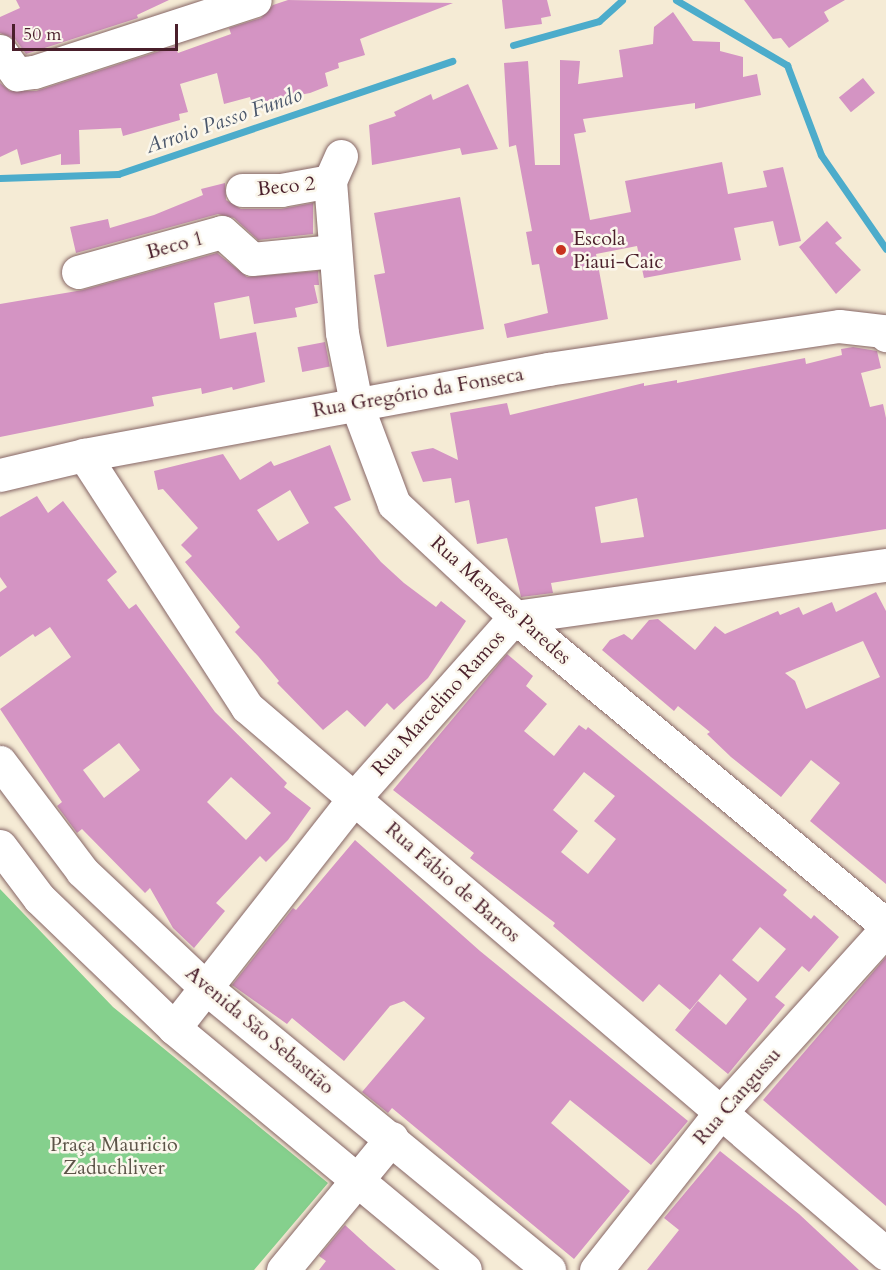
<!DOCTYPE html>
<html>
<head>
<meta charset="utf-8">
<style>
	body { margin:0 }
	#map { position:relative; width:886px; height:1270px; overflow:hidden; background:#f5ebd5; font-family:Cardo,serif }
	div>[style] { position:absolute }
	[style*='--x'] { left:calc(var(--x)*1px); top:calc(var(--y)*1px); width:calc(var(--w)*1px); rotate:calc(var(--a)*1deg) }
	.green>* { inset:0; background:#85d08d }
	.stream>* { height:7px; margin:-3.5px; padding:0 3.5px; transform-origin:3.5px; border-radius:3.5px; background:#4caccb }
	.building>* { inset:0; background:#d494c3; transform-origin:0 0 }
	.roads { filter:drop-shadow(0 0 2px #866666) drop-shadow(0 0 2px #866666) }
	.minor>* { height:33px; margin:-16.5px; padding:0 16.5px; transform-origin:16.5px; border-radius:16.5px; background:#fff }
	.dots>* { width:16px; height:16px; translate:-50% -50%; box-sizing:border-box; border:3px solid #fbf7ec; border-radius:50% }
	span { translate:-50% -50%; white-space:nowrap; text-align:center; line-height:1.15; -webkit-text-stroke:5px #fbf7ec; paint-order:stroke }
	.street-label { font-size:20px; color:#4a1f2b }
	.poi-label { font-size:20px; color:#4a1f2b }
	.left { translate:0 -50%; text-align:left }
	.park-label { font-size:20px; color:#5c5448 }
	.water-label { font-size:21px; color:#4b576b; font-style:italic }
	.scale { position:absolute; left:12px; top:24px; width:166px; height:27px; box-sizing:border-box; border:3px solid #4a1f2b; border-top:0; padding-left:8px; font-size:18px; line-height:21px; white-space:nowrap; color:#4a1f2b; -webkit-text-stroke:4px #fbf7ec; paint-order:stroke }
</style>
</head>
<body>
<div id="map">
	<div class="green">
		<i style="clip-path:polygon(0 889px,113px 1007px,328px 1183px,254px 1270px,0 1270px)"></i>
	</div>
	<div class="stream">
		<i style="--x:676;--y:0;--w:129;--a:30.4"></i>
		<i style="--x:787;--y:65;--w:96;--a:69.3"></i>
		<i style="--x:821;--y:155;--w:114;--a:55.3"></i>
		<i style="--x:513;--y:45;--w:89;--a:-15.6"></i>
		<i style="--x:599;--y:21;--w:31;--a:-42"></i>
		<i style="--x:0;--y:178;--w:118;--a:-1.9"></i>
		<i style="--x:118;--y:174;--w:353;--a:-18.7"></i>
	</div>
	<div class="building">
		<i style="clip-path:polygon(16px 0,169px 0,137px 15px,138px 18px,26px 54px,15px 39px,0 33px,0 17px,20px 8px)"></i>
		<i style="clip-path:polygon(288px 0,453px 3px,360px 39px,365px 55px,338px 63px,339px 68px,325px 73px,328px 86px,310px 93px,252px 104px,250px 97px,224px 104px,217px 73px,180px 84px,188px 112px,179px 114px,180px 120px,123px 136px,121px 128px,79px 130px,80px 164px,61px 165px,61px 154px,21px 165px,17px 149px,0 157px,0 83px,10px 91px,36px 91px,175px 46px,178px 53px,231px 34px,229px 28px,261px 18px,273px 5px)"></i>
		<i style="clip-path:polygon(502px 0,547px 0,551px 16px,541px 18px,542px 24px,505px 29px)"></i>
		<i style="clip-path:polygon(744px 0,845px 0,824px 12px,829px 21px,789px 48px,781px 38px,773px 39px)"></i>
		<i style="clip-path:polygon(673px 12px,693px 41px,720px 42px,720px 51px,743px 57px,743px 77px,757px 74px,761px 95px,695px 109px,695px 103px,583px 119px,586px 132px,574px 134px,590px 220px,631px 212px,625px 181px,722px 162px,728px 194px,767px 187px,763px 171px,783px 167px,801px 241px,779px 246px,773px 221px,734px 228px,741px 260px,644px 278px,637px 246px,596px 254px,608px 319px,507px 338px,504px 324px,548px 313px,539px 264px,532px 265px,526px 232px,532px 231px,516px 145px,509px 147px,504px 63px,528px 61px,535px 165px,560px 165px,560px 60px,580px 61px,578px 84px,623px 77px,619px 50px,653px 44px,654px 27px)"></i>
		<i style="left:863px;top:78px;width:19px;height:31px;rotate:51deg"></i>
		<i style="clip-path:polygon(468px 84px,498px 149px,462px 155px,460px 148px,372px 165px,369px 125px,396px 116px,394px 112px,431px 94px,433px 100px)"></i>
		<i style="clip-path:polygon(225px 183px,226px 200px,241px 209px,281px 209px,313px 203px,313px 234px,258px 240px,234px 218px,218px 214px,76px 253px,70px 227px,108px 219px,110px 228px,154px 215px,203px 195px,201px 189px)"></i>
		<i style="clip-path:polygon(460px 197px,484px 329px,387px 347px,374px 275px,385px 273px,374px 213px)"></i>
		<i style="clip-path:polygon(827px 221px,842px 238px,835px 243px,861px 270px,836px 294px,799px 247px)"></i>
		<i style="clip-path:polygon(217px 253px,247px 277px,318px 271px,319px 285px,314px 285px,318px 303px,295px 308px,297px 317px,254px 324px,249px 296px,214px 303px,220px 339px,256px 332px,265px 382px,233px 390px,232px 387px,202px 394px,201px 388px,152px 397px,154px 406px,0 437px,0 304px,83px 290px)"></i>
		<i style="left:325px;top:342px;width:25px;height:28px;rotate:79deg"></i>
		<i style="clip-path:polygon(evenodd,853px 347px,877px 351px,881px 368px,861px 373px,870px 407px,883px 404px,886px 418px,886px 529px,551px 583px,553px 593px,521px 597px,507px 538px,477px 544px,469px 500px,455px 503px,451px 478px,423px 482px,411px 452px,433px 448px,458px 460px,450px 413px,507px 403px,510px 415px,644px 383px,644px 386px,677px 380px,677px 383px,805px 358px,806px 364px,842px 355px,841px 349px,853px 347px,637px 498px,644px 537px,601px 543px,595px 507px,637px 498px)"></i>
		<i style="clip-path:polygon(evenodd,330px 445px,351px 500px,334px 507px,381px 562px,404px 583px,436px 607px,441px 601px,466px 621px,428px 678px,394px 710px,387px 703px,365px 727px,347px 710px,323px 730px,277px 683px,279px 681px,258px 656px,235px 632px,240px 627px,185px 562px,192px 556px,181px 545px,198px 528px,163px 489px,158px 490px,154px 471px,223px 454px,240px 480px,271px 461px,274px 466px,330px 445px,290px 490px,309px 523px,278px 541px,257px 510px,290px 490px)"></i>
		<i style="clip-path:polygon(evenodd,37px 496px,48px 513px,63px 501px,117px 572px,107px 580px,129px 609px,136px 604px,215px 712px,287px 783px,284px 787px,311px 808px,288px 840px,266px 862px,260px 856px,216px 903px,225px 911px,194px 948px,173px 928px,150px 888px,145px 893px,82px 829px,77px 833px,57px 806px,62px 802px,0 709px,71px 657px,50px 627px,35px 637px,33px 634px,0 657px,0 592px,7px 587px,0 577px,0 517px,37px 496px,119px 743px,140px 770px,104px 798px,83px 770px,119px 743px,37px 496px,231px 777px,271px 813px,246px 840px,207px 802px,231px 777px)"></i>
		<i style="clip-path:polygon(evenodd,876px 592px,886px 611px,886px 884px,810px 821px,840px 783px,811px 760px,781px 797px,731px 757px,707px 734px,710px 732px,678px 706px,674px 711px,602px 650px,610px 640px,624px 634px,632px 640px,649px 620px,658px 619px,695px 650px,715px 626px,725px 634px,778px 611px,780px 615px,799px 607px,803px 615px,832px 602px,836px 612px,876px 592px,863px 641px,880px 677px,806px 709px,795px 681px,785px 673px,863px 641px)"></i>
		<i style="clip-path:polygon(evenodd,507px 654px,533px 676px,526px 686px,547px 704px,524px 731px,554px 756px,579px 725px,586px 730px,588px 727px,787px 890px,783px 895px,811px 919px,814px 915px,839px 937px,809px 972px,802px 966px,775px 997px,785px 1005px,728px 1074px,675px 1030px,698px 1001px,726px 1025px,747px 999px,720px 974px,690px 1010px,659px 984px,643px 1002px,553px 926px,555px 923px,470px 858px,474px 853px,393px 790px,507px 654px,584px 772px,615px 796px,594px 821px,616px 839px,588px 874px,561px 852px,578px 831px,553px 810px,584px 772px,507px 654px,760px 927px,786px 949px,758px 982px,732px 960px,760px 927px)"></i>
		<i style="clip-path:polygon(355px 840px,480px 951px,688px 1121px,651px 1165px,570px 1100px,551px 1123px,630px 1191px,574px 1259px,392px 1108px,388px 1113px,362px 1092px,425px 1018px,404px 1001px,390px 1006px,344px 1061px,292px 1018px,287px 1024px,232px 985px,293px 908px,296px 910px)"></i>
		<i style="clip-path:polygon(886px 957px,886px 1206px,763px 1100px)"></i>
		<i style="clip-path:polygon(720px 1151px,799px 1214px,859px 1270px,647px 1270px,679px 1230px,664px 1218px)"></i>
		<i style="clip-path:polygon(345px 1225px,369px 1247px,396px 1270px,319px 1270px,326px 1261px,319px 1256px)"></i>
	</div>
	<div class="roads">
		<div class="minor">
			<i style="--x:0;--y:51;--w:29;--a:54"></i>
			<i style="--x:17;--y:74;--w:17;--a:-7"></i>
			<i style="--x:34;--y:72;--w:232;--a:-18"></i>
			<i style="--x:341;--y:156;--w:27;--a:114"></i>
			<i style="--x:330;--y:181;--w:152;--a:85.5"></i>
			<i style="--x:342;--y:333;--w:71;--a:78.7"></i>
			<i style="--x:356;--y:403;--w:108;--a:69.4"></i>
			<i style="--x:394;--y:504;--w:166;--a:43"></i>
			<i style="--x:515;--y:617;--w:482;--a:39.7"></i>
			<i style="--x:242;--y:190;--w:39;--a:0"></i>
			<i style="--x:281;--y:190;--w:50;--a:-10.4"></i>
			<i style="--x:78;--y:272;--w:149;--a:-15.5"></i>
			<i style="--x:222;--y:232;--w:40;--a:42"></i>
			<i style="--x:252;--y:259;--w:83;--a:-5.5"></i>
			<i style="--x:84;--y:455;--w:300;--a:57.1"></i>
			<i style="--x:247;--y:707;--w:841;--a:40.56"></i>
			<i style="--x:0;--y:475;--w:86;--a:-13.4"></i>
			<i style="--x:84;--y:455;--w:472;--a:-10.5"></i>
			<i style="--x:548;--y:369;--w:294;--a:-8.4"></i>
			<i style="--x:839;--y:326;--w:43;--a:6.6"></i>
			<i style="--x:882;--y:331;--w:6;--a:45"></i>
			<i style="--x:0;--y:762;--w:136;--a:53"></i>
			<i style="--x:82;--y:871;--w:170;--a:43.3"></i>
			<i style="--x:206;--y:988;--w:444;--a:39.4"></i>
			<i style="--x:0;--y:846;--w:65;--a:53.1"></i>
			<i style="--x:39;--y:898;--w:187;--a:43.9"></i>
			<i style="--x:174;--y:1028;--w:378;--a:39.7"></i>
			<i style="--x:174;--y:1028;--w:293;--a:-51.9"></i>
			<i style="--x:355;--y:797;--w:241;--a:-48.4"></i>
			<i style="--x:515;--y:617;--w:375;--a:-8"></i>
			<i style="--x:283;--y:1270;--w:171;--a:-50.5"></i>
			<i style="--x:596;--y:1270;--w:199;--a:-51.7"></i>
			<i style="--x:719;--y:1114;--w:249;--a:-47.9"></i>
		</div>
	</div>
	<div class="dots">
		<i style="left:561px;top:250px;background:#c8321e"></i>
	</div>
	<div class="street-label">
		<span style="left:286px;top:186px;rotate:-6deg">Beco 2</span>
		<span style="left:175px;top:245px;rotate:-15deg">Beco 1</span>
		<span style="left:418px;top:392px;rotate:-10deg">Rua Gregório da Fonseca</span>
		<span style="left:501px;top:600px;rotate:42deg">Rua Menezes Paredes</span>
		<span style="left:438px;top:703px;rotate:-48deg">Rua Marcelino Ramos</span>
		<span style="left:453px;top:882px;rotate:41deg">Rua Fábio de Barros</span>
		<span style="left:260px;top:1030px;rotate:40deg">Avenida São Sebastião</span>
		<span style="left:737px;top:1096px;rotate:-49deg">Rua Cangussu</span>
	</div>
	<div class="poi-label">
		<span class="left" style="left:573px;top:250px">Escola<br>Piaui-Caic</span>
	</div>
	<div class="park-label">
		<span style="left:114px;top:1156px">Praça Mauricio<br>Zaduchliver</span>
	</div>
	<div class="water-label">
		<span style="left:224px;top:121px;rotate:-19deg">Arroio Passo Fundo</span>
	</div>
	<div class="scale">50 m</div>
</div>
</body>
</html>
